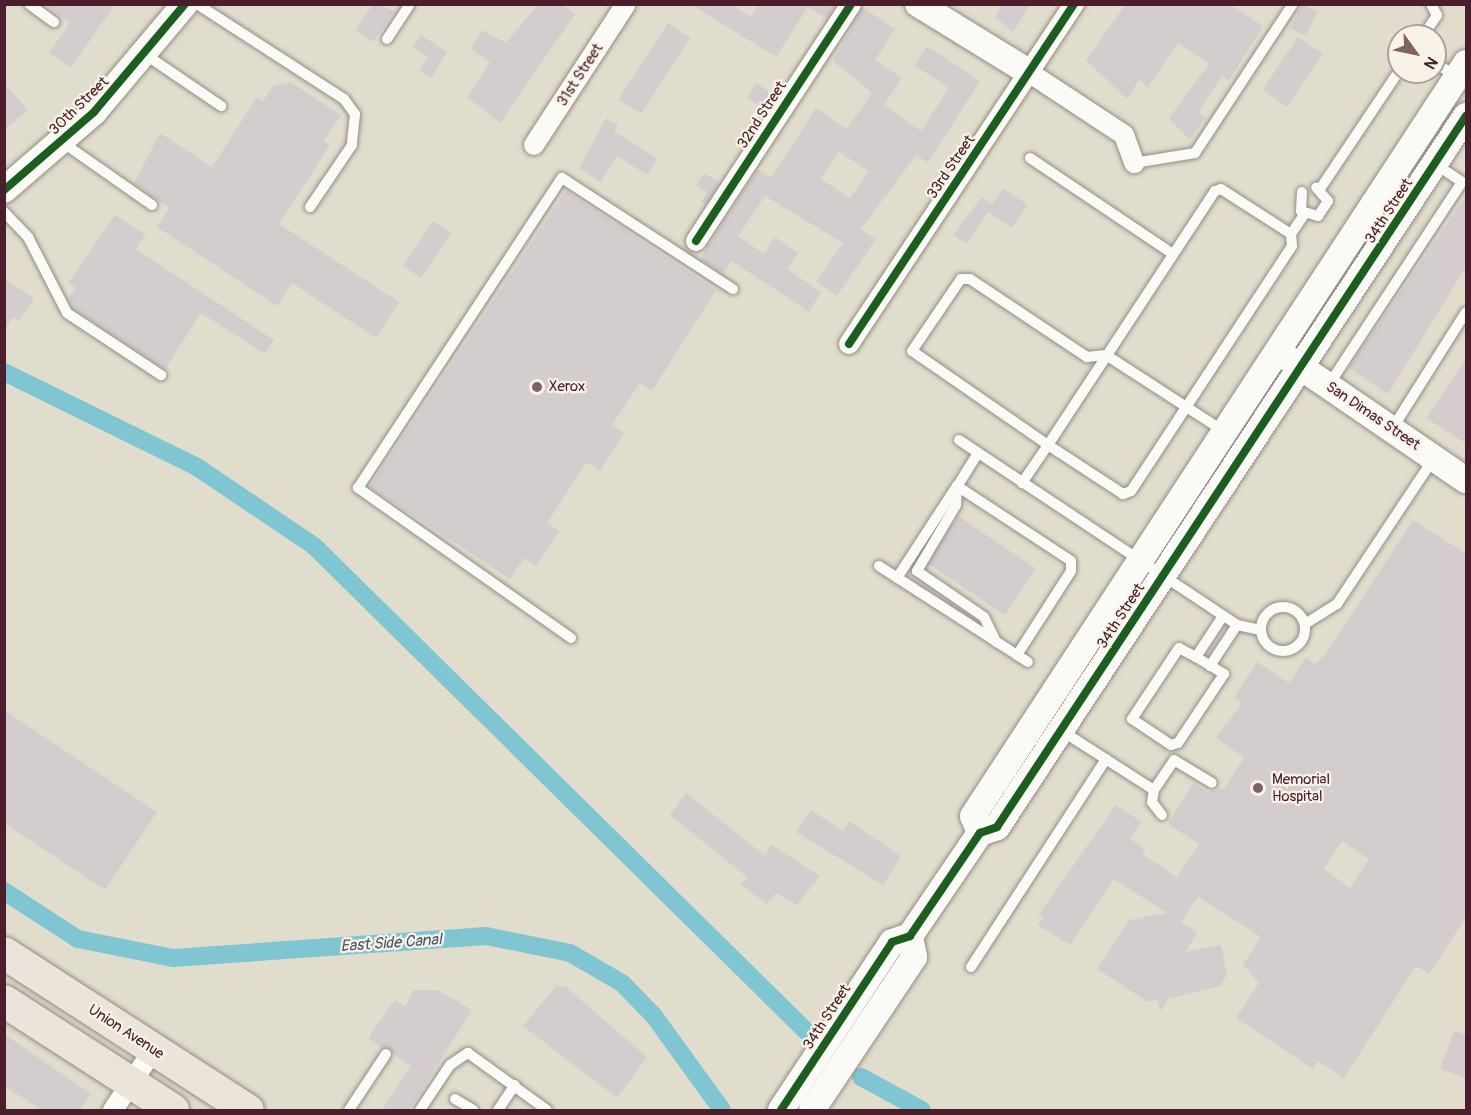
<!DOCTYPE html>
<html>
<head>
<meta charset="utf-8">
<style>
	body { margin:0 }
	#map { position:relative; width:1471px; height:1115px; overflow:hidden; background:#e1ddcc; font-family:Pangolin,sans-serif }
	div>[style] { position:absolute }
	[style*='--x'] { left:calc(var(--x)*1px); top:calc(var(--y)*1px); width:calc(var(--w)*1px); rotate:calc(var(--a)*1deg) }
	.canal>* { height:18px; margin:-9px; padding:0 9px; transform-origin:9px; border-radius:9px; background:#80c6d2 }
	.building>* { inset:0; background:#d3cdce; transform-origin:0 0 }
	.roads { filter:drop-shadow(0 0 2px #958b84) drop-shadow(0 0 2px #958b84) }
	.service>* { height:10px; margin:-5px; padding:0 5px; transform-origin:5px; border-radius:5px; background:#fafaf7 }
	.service>.ring { margin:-5px; padding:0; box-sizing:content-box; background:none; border:10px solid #fafaf7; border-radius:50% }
	.minor>* { height:20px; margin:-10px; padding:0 10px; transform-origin:10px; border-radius:10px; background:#fafaf7 }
	.tertiary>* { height:26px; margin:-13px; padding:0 13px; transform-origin:13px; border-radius:13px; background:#fafaf7 }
	.primary>* { height:32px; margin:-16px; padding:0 16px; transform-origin:16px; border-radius:16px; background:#ebe4da }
	.cycleway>* { height:8px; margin:-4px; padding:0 4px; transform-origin:4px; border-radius:4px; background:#1b5e20 }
	.dots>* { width:16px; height:16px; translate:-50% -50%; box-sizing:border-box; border:3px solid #f7f3e8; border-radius:50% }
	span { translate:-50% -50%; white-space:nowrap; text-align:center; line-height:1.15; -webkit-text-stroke:4.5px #f7f3e8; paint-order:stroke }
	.street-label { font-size:15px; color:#4a1f2b }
	.poi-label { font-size:15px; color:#4a1f2b }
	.left { translate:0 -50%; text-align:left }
	.water-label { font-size:16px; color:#4f5666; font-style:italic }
	.frame { position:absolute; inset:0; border:6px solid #4a1f2b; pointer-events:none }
	.north { position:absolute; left:1387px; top:24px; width:60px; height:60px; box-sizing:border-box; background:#f7f3e8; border:2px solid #b29e9c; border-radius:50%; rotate:123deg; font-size:16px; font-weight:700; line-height:24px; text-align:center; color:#4a1f2b }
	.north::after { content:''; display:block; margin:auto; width:21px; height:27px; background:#7f6263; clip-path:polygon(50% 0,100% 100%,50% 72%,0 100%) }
</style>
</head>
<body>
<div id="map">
	<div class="canal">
		<i style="--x:4;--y:372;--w:215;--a:26.2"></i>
		<i style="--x:197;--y:467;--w:141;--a:34"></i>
		<i style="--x:314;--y:546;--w:692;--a:44.59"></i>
		<i style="--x:4;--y:891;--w:88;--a:33"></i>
		<i style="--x:78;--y:939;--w:97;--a:11.3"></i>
		<i style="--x:173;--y:958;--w:314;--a:-4"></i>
		<i style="--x:486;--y:936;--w:86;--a:11.4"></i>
		<i style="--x:570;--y:953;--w:60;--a:30"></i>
		<i style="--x:622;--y:983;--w:46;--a:45.9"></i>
		<i style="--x:654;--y:1016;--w:116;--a:54.1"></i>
		<i style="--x:861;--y:1077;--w:69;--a:28.4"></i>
	</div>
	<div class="building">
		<i style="clip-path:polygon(44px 4px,115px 4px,71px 68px,49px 53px,70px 23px)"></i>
		<i style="clip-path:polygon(373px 4px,394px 11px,373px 42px,355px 30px)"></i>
		<i style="clip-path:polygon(538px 4px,561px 4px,575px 14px,500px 123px,467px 97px,490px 62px,470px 49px,482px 30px,506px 43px)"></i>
		<i style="clip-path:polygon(690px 4px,732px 4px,751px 17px,760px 4px,836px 4px,827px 19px,808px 7px,776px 57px)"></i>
		<i style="clip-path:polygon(1003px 4px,1031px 4px,1013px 32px,995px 17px)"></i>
		<i style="clip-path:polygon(1126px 4px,1229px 4px,1263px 26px,1229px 81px,1222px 76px,1204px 103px,1199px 113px,1205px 117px,1190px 140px,1169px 118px,1209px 64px,1178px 43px,1148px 87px,1139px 80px,1127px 99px,1086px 60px)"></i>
		<i style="left:1302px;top:4px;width:17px;height:27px;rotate:25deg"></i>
		<i style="clip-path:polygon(evenodd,862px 7px,895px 29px,875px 60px,902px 78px,884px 105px,921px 131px,949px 88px,914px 65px,927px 46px,980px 81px,928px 163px,916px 155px,861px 229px,876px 239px,837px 296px,816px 282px,843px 243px,765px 196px,738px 236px,764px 254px,775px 237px,798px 253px,787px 269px,821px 292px,809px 312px,732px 261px,723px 274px,700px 259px,758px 169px,771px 178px,816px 108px,847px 129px,872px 93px,833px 61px,862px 7px,839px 152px,869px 171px,850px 198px,821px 179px,839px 152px)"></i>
		<i style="left:668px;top:23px;width:27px;height:91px;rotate:33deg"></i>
		<i style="clip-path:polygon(421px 35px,447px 52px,431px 78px,419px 70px,428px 57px,413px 47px)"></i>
		<i style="left:1298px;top:37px;width:30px;height:64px;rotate:34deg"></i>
		<i style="clip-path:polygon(290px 82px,341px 115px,324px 141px,330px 145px,279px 224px,399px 302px,376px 338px,292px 283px,277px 306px,157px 227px,169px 208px,134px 183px,160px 133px,212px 167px,257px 97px,263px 101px,273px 86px)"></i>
		<i style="clip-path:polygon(4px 83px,28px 110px,4px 130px)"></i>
		<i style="left:756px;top:83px;width:17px;height:17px;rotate:33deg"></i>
		<i style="clip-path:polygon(606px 118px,618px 125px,614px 131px,658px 159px,647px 175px,617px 156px,601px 182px,579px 168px)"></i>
		<i style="clip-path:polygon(704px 173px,720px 183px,705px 205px,701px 202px,707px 192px,696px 185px)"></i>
		<i style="clip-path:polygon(1003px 188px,1028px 205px,1012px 228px,988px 212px,967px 244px,953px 235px,982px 197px,992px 204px)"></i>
		<i style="clip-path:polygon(566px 191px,716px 290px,652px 391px,640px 383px,612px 425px,624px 433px,600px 471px,587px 462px,547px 523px,560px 531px,536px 566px,524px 558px,510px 579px,370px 487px)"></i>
		<i style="clip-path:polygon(1467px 195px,1467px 265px,1388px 394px,1349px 368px)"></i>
		<i style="clip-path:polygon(115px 215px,145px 234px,136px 249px,274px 340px,265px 354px,201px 313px,165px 369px,73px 308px,68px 299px,76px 288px,68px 283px)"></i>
		<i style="left:433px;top:221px;width:22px;height:54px;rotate:34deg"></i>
		<i style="clip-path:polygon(4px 279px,34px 298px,19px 321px,13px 317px,4px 330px)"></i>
		<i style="clip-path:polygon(1467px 357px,1467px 444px,1426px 418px)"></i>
		<i style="left:958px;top:516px;width:94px;height:56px;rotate:34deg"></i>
		<i style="clip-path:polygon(evenodd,1413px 520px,1467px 554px,1467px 916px,1429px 974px,1416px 966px,1344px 1078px,1318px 1061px,1313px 1069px,1236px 1018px,1259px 983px,1243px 965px,1261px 937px,1198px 897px,1181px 922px,1197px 933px,1185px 952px,1221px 945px,1227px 975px,1220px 986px,1168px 999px,1161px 1011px,1157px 1000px,1148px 1002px,1097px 969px,1129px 920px,1167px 913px,1114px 879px,1070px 945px,1038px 925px,1043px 917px,1039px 914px,1116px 805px,1142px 822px,1130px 839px,1145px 849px,1142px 854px,1177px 877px,1199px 844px,1168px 824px,1193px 783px,1207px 792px,1224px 789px,1244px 758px,1216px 738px,1242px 703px,1234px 698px,1257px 662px,1289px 683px,1306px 657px,1315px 664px,1325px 655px,1413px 520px,1342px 841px,1369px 859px,1350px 888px,1324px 869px,1342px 841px)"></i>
		<i style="clip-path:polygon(4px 710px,157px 812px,105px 890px,4px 823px)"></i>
		<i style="clip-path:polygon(686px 793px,764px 855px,772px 845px,820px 876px,797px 905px,776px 893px,767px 905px,741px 884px,747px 877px,670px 815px)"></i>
		<i style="clip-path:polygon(811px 810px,843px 831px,849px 821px,901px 856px,883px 885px,796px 832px)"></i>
		<i style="clip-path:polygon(556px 986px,566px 987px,647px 1057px,617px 1098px,523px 1026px)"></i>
		<i style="clip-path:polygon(414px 990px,438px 990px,472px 1010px,409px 1110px,382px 1110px,411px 1066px,368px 1038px,395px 1000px,405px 1007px)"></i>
		<i style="clip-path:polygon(1454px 1031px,1467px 1035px,1467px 1078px,1440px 1069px)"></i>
		<i style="clip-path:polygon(4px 1034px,91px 1094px,80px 1110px,42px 1110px,4px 1086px)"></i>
	</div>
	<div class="roads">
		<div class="service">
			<i style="--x:29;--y:4;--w:31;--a:36"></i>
			<i style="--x:197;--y:4;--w:175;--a:32.9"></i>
			<i style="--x:344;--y:99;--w:19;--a:54"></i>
			<i style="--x:355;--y:114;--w:31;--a:96"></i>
			<i style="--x:352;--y:145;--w:75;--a:124.1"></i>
			<i style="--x:1423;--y:36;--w:25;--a:-56"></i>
			<i style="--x:1437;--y:15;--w:13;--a:-119"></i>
			<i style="--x:387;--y:39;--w:42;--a:-56.7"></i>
			<i style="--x:146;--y:55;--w:91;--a:34.2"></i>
			<i style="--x:1435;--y:63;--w:26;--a:32"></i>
			<i style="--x:62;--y:142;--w:110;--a:35"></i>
			<i style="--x:1030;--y:158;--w:172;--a:33.9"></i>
			<i style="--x:1134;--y:163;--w:62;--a:-9.3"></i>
			<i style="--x:1195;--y:153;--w:178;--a:-56.7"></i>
			<i style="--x:1320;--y:189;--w:142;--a:-56.2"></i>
			<i style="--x:1302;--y:192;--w:19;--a:93"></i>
			<i style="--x:1301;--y:211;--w:18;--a:16"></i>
			<i style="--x:1318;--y:216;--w:18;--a:-56"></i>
			<i style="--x:1328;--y:201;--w:18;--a:-131"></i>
			<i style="--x:4;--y:212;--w:35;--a:46"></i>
			<i style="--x:28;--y:237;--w:85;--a:62.8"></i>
			<i style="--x:67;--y:313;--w:113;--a:33.4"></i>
			<i style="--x:1291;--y:234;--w:12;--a:85"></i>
			<i style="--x:1292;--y:246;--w:293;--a:123.3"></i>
			<i style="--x:1131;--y:491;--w:9;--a:159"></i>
			<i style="--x:1123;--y:494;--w:90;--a:-146.8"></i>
			<i style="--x:1048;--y:445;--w:304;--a:-56.7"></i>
			<i style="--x:1215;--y:191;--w:6;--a:-18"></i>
			<i style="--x:1221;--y:189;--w:83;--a:32.7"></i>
			<i style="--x:1291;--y:234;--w:23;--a:-56"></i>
			<i style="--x:1328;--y:386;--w:244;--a:-56.7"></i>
			<i style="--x:1462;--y:182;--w:32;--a:-146"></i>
			<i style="--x:1392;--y:429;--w:138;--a:-57.7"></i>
			<i style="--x:959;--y:440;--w:334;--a:33.6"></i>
			<i style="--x:1237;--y:625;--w:24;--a:12"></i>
			<i style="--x:978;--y:453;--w:39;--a:122"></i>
			<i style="--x:957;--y:486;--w:136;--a:33.3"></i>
			<i style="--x:1071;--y:561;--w:10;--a:90"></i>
			<i style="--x:1071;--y:571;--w:100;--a:122.7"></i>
			<i style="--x:1022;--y:483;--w:46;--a:-55.6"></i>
			<i style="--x:1048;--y:445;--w:165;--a:-145.3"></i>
			<i style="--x:912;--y:351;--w:87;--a:-55.8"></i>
			<i style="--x:961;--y:279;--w:9;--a:0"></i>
			<i style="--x:970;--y:279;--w:141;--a:33.7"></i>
			<i style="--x:1087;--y:357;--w:19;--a:-6"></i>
			<i style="--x:1106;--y:355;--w:142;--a:32.9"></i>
			<i style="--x:957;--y:486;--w:19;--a:93"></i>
			<i style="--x:956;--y:505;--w:77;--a:120.6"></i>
			<i style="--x:917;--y:571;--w:81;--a:34.5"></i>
			<i style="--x:984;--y:617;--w:28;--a:64"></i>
			<i style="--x:879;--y:566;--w:177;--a:32.8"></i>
			<i style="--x:897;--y:578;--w:110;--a:-56.9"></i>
			<i class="ring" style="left:1261px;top:607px;width:34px;height:34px"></i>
			<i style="--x:1305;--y:624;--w:38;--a:-32"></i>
			<i style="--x:1337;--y:604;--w:175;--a:-56.4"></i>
			<i style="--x:571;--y:638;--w:261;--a:-144.8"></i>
			<i style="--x:358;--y:488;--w:371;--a:-56.7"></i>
			<i style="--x:562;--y:178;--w:204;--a:33"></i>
			<i style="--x:1196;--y:657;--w:33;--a:31"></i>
			<i style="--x:1224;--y:674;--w:83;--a:123.7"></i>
			<i style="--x:1178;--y:743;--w:7;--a:164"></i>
			<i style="--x:1171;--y:745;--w:47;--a:-146.3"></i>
			<i style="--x:1132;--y:719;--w:85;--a:-56.5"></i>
			<i style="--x:1179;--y:648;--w:19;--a:28"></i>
			<i style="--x:1196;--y:657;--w:49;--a:-56.6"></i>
			<i style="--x:1210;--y:666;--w:49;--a:-56.6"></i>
			<i style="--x:1062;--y:731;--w:109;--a:32.7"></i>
			<i style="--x:1162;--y:815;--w:16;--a:-128"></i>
			<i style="--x:1152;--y:802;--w:12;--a:-81"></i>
			<i style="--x:1154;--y:790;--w:36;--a:-56"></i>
			<i style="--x:1174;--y:760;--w:44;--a:31.2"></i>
			<i style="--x:971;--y:967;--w:248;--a:-57"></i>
			<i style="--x:455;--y:1099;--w:21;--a:31"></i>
			<i style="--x:349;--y:1110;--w:67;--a:-56.5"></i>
			<i style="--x:420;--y:1110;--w:54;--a:-56.3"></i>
			<i style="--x:450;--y:1065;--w:22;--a:-34"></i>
			<i style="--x:468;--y:1053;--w:97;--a:35.8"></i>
			<i style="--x:498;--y:1110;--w:30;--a:-56"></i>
		</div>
		<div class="minor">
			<i style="--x:1030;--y:73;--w:113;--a:33.4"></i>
			<i style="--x:1124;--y:135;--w:30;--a:70"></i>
			<i style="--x:534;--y:145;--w:168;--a:-56.9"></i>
			<i style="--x:696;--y:241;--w:283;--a:-56.8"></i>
			<i style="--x:849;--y:344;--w:408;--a:-56.5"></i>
			<i style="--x:113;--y:1110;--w:73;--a:-56.1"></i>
		</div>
		<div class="tertiary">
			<i style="--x:918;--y:4;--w:132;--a:31.6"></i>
			<i style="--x:4;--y:190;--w:119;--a:-40.9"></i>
			<i style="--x:94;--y:112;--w:141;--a:-49.9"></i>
			<i style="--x:1289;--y:359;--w:214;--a:34.4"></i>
			<i style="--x:980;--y:833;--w:18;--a:-112"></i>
			<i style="--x:973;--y:816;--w:900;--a:-56.79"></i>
			<i style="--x:781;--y:1110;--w:201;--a:-56.5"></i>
			<i style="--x:892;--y:942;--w:19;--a:-18"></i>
			<i style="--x:910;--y:936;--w:125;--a:-55.8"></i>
			<i style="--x:980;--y:833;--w:18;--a:-19"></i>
			<i style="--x:997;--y:827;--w:852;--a:-56.59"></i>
			<i style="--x:812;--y:1110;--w:184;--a:-56.3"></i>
			<i style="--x:914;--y:957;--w:21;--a:-101"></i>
		</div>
		<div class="primary">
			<i style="--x:4;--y:953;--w:290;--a:32.8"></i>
			<i style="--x:4;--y:1001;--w:201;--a:32.8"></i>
		</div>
	</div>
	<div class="cycleway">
		<i style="--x:4;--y:190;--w:119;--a:-40.9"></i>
		<i style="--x:94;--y:112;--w:141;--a:-49.9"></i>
		<i style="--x:696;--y:241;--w:283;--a:-56.8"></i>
		<i style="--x:849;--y:344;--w:408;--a:-56.5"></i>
		<i style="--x:781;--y:1110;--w:201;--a:-56.5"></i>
		<i style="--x:892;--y:942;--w:19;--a:-18"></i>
		<i style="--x:910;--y:936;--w:125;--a:-55.8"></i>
		<i style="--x:980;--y:833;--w:18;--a:-19"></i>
		<i style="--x:997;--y:827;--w:852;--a:-56.59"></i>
	</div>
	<div class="dots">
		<i style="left:537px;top:387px;background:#7f6263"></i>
		<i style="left:1258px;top:788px;background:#7f6263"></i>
	</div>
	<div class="street-label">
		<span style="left:580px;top:75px;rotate:-57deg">31st Street</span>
		<span style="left:79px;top:106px;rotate:-44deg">30th Street</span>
		<span style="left:762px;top:115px;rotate:-57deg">32nd Street</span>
		<span style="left:951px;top:167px;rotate:-56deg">33rd Street</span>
		<span style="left:1389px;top:211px;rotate:-57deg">34th Street</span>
		<span style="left:1373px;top:416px;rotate:34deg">San Dimas Street</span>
		<span style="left:1121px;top:616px;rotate:-57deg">34th Street</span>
		<span style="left:827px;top:1017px;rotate:-57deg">34th Street</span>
		<span style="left:126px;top:1032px;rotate:33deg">Union Avenue</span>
	</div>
	<div class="poi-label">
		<span class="left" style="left:549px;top:387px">Xerox</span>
		<span class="left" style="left:1272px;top:788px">Memorial<br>Hospital</span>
	</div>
	<div class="water-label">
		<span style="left:391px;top:943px;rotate:-4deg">East Side Canal</span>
	</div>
	<div class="frame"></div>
	<div class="north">N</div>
</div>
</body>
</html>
